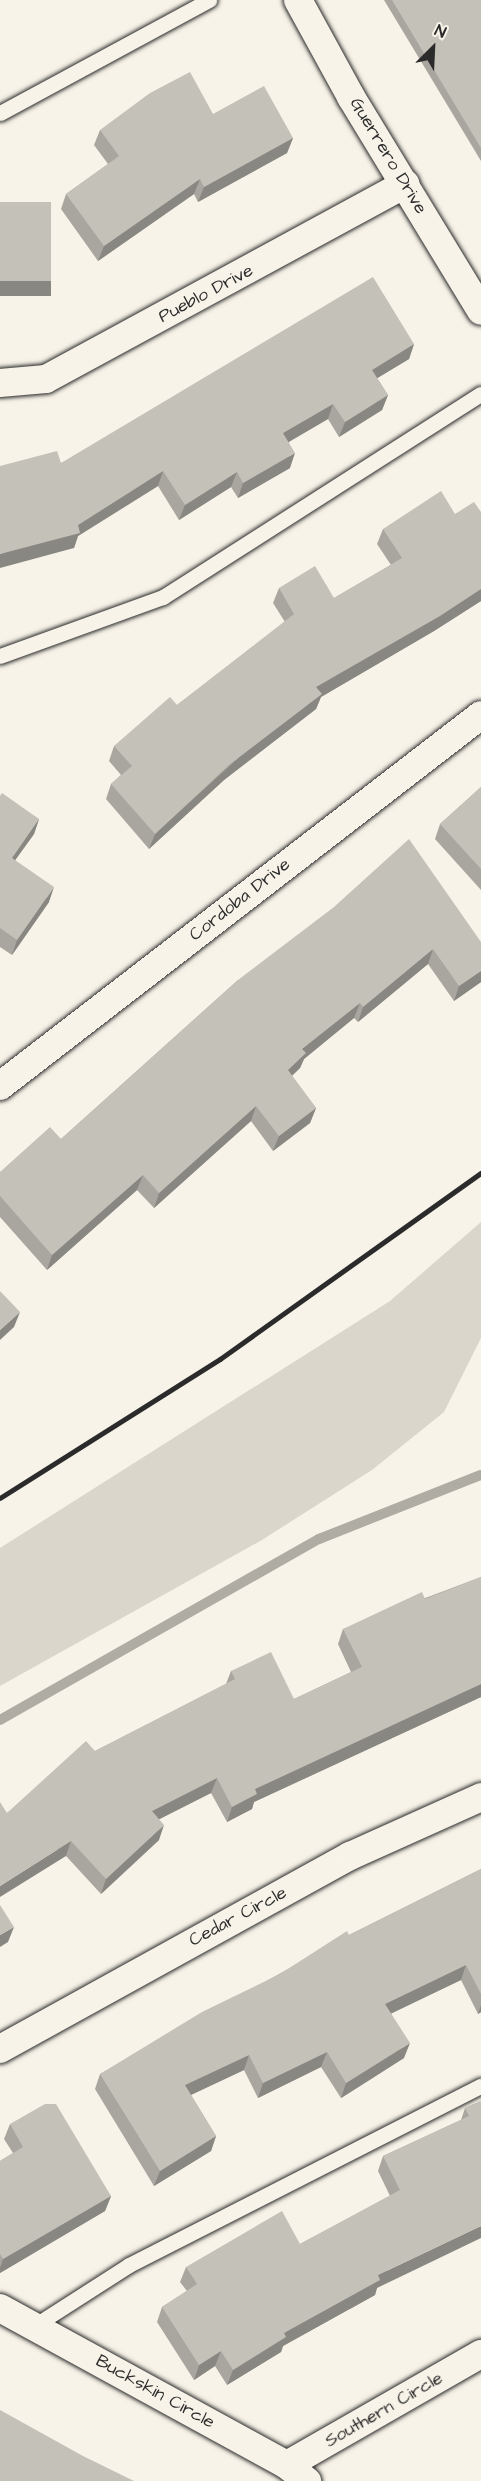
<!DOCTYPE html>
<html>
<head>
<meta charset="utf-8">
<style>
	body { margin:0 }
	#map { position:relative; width:481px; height:2481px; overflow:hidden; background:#f7f3e8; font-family:"Architects Daughter",sans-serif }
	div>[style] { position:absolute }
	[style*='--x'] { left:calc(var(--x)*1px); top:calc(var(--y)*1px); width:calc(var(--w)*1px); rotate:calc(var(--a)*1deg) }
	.green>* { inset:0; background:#dad6cc }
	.stream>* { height:10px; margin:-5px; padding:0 5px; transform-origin:5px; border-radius:5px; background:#afaca4 }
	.roads { filter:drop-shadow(0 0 2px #2b2b2b) drop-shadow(0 0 2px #2b2b2b) }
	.lane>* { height:15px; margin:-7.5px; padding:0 7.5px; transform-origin:7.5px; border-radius:7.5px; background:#f7f3e8 }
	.street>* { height:28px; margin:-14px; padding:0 14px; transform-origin:14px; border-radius:14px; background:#f7f3e8 }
	.rail>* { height:4.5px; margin:-2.25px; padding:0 2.25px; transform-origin:2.25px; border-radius:2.25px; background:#2b2b2b }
	.wall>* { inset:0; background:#a9a69f }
	.shaded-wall>* { inset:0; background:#898782; transform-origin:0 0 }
	.building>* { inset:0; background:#c4c1b9; transform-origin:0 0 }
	span { translate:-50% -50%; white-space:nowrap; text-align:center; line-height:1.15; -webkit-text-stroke:4.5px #f7f3e8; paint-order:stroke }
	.street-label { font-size:18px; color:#2b2b2b }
	.north { position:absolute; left:403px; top:18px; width:60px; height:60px; -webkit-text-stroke:4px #f7f3e8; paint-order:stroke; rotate:24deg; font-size:16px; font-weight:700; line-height:24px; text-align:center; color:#2b2b2b }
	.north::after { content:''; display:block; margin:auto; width:21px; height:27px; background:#2b2b2b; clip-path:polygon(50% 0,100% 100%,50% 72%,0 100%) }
</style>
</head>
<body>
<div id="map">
	<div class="green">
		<i style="clip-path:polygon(481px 1222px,481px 1338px,444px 1412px,372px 1470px,262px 1540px,0 1686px,0 1548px,390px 1301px)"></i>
	</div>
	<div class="stream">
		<i style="--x:0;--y:1720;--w:367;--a:-29.6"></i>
		<i style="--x:319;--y:1539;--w:174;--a:-21.6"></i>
	</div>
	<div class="roads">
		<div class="lane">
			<i style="--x:0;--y:113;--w:238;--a:-28.4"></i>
			<i style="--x:0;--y:656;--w:173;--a:-19.9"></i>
			<i style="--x:163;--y:597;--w:377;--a:-32.6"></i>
			<i style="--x:34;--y:2326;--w:113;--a:-32.7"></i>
			<i style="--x:129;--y:2265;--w:395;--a:-27"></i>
		</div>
		<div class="street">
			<i style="--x:298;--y:0;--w:111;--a:61.3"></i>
			<i style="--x:351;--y:97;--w:250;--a:58.7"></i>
			<i style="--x:0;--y:383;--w:46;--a:-5"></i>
			<i style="--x:46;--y:379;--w:409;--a:-28.5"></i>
			<i style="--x:0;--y:1086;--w:607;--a:-37.64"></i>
			<i style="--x:0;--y:2049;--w:400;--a:-28.9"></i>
			<i style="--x:350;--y:1856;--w:144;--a:-24.2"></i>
			<i style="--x:0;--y:2308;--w:327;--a:28.7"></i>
			<i style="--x:287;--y:2465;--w:26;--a:39"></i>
			<i style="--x:287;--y:2465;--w:224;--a:-29.8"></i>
		</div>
	</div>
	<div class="rail">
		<i style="--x:0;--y:1498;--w:260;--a:-32.3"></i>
		<i style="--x:220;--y:1359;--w:320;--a:-35.5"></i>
	</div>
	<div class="wall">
		<i style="clip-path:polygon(384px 0,481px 0,481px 161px)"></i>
		<i style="clip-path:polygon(213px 114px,293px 138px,287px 153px,198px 202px,194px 194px,98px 261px,61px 209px,66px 194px,108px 164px,94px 145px,100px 130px)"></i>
		<i style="clip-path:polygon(414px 344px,409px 359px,377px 378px,388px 395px,382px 410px,339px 437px,328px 419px,289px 442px,290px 468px,238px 498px,231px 487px,179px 520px,158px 486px,78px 536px,74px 548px,61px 463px)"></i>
		<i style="clip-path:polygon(481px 512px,481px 601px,434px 631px,321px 697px,316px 709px,224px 780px,149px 849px,106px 799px,111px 784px,121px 775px,109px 761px,114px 746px,177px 705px,285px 622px,273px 603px,279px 588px,334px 598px,391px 565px,377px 544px,383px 529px,455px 514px)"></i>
		<i style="clip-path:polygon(481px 787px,481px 890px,435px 839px,440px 824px)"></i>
		<i style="clip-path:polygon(0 796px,39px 819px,34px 834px,15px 860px,49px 902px,12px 955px,0 947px)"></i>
		<i style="clip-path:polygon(481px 942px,481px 982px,454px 1001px,428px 964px,358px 1022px,354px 1018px,304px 1059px,300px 1068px,292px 1076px,316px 1108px,310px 1123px,273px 1151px,251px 1121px,154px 1208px,137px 1190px,47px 1270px,0 1217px,0 1172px,61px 1139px,238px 980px)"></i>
		<i style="clip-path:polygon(481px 1577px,481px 1697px,254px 1802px,252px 1809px,227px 1822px,211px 1793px,159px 1819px,159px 1840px,101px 1894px,66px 1856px,7px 1813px,95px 1751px,226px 1684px,231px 1671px,294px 1699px,351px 1672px,338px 1644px,343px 1629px)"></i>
		<i style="clip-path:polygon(481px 1869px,481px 2012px,478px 2014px,461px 1980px,391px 2013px,404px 2058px,341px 2098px,321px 2067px,258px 2098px,244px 2070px,191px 2095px,216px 2136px,211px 2151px,154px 2186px,95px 2089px,100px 2074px,349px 1935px)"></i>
		<i style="clip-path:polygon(481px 2101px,377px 2288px,375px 2295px,283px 2346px,281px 2352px,227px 2385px,215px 2366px,194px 2380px,157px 2322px,162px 2307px,187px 2291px,180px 2282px,186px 2267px,300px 2244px,390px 2196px,378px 2171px,383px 2156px,461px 2120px,465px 2108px)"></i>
		<i style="clip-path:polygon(10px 2124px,111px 2196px,105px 2211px,0 2273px,0 2161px,13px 2153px,4px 2139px)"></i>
	</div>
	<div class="shaded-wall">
		<i style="clip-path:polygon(293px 138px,287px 153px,198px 202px,204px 187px)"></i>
		<i style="clip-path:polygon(200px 179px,194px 194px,98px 261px,104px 246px)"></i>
		<i style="left:0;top:281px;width:51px;height:15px"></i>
		<i style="clip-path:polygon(414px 344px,409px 359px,366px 385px,372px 370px)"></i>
		<i style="clip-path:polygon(388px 395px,382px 410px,339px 437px,345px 422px)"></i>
		<i style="clip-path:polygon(333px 404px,328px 419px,278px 448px,283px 433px)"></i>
		<i style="clip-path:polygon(295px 453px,290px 468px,238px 498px,243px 483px)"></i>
		<i style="clip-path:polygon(163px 471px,158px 486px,78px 536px,74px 548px,0 568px,0 554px,78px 525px)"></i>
		<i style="clip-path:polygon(237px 472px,231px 487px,179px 520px,185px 505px)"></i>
		<i style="clip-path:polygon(481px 589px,481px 601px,434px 631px,321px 697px,316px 709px,224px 780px,149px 849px,155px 834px,316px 687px)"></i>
		<i style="clip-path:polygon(39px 819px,34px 834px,6px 873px,12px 858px)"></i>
		<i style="clip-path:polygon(54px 887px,49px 902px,12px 955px,17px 940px)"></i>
		<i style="clip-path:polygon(433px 949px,428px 964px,358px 1022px,363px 1007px)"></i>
		<i style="clip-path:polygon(481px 971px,481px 982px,454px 1001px,459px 986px)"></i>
		<i style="clip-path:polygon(360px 1003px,354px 1018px,304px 1059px,300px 1068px,282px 1085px,288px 1070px,302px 1049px)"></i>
		<i style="clip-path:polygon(256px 1106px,251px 1121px,154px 1208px,159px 1193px)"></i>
		<i style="clip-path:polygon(316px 1108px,310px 1123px,273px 1151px,279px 1136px)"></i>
		<i style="clip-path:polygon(143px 1175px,137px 1190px,47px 1270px,52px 1255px)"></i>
		<i style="clip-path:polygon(20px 1312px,14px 1327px,0 1340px,0 1330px)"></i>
		<i style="clip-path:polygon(481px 1684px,481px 1697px,254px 1802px,252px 1809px,227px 1822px,232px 1807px,255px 1789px)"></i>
		<i style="clip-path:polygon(217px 1778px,211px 1793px,146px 1826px,152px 1811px)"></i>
		<i style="clip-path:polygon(164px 1825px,159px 1840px,101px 1894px,106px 1879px)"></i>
		<i style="clip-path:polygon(71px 1841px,66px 1856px,0 1897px,0 1886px)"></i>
		<i style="clip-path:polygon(14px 1927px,8px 1942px,0 1947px,0 1935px)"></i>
		<i style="clip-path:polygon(466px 1965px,461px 1980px,380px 2019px,385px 2004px)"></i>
		<i style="clip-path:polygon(481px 2005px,481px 2012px,478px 2014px)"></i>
		<i style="clip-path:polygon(410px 2043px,404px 2058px,341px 2098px,346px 2083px)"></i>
		<i style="clip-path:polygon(327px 2052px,321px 2067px,258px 2098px,263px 2083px)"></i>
		<i style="clip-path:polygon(249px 2055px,244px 2070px,180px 2100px,185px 2085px)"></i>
		<i style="clip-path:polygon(216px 2136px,211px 2151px,154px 2186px,160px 2171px)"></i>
		<i style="clip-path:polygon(111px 2196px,105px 2211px,0 2273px,0 2268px,3px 2259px)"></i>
		<i style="clip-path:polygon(481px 2226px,481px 2238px,377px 2288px,375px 2295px,283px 2346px,281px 2352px,227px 2385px,233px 2370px,284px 2333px,378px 2275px)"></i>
		<i style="clip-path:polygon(221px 2351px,215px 2366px,194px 2380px,199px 2365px)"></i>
	</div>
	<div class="building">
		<i style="clip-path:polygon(392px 0,481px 0,481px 148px)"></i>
		<i style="clip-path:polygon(190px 72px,213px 114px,264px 86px,293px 138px,204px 187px,200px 179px,104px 246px,66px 194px,119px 156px,100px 130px,150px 93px)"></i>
		<i style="left:0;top:202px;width:51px;height:79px"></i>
		<i style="clip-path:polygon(373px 277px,414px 344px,372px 370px,388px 395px,345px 422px,333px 404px,283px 433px,295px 453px,243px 483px,237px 472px,185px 505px,163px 471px,78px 525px,80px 533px,0 554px,0 466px,57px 451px,61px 463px)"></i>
		<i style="clip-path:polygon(441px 491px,455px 514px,474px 502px,481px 512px,481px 589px,440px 616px,316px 687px,322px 694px,229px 765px,155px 834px,111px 784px,132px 766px,114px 746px,170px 697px,177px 705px,294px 614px,279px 588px,315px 566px,334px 598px,402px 558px,383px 529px)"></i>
		<i style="clip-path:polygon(481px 787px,481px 869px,440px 824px)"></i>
		<i style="clip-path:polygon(2px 793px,39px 819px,12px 858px,54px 887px,17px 940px,0 928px,0 796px)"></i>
		<i style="clip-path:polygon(409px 839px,481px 942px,481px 971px,459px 986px,433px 949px,363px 1007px,360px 1003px,302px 1049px,306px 1053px,288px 1070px,316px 1108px,279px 1136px,256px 1106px,159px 1193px,143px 1175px,52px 1255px,0 1196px,0 1172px,50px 1127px,61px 1139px,238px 980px,334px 907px)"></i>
		<i style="clip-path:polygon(0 1291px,20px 1312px,0 1330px)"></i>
		<i style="clip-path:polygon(481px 1577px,481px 1684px,255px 1789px,257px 1794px,232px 1807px,217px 1778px,152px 1811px,164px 1825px,106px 1879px,71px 1841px,0 1886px,0 1802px,7px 1813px,86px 1741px,95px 1751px,235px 1679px,231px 1671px,271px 1652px,294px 1699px,362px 1667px,343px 1629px,422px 1592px,425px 1599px)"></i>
		<i style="clip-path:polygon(481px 1869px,481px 1994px,466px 1965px,385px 2004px,410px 2043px,346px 2083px,327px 2052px,263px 2083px,249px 2055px,185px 2085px,216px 2136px,160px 2171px,100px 2074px,202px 2012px,280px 1974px,347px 1931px,349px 1935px)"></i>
		<i style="clip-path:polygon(0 1905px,14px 1927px,0 1935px)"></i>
		<i style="clip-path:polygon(481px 2101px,481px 2226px,378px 2275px,380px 2280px,284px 2333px,286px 2337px,233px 2370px,221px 2351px,199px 2365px,162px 2307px,197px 2284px,186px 2267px,282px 2211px,300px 2244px,400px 2190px,383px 2156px,469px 2116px,465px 2108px)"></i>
		<i style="clip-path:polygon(45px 2104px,56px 2104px,111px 2196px,3px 2259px,0 2254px,0 2161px,23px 2147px,10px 2124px)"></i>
		<i style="clip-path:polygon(0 2410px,83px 2456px,134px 2481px,0 2481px)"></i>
	</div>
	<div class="street-label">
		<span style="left:388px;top:156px;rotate:59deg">Guerrero Drive</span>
		<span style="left:206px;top:294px;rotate:-28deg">Pueblo Drive</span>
		<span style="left:240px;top:900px;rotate:-38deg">Cordoba Drive</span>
		<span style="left:238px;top:1917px;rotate:-28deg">Cedar Circle</span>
		<span style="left:155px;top:2392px;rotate:29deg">Buckskin Circle</span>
		<span style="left:384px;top:2410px;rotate:-30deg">Southern Circle</span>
	</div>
	<div class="north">N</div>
</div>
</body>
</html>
